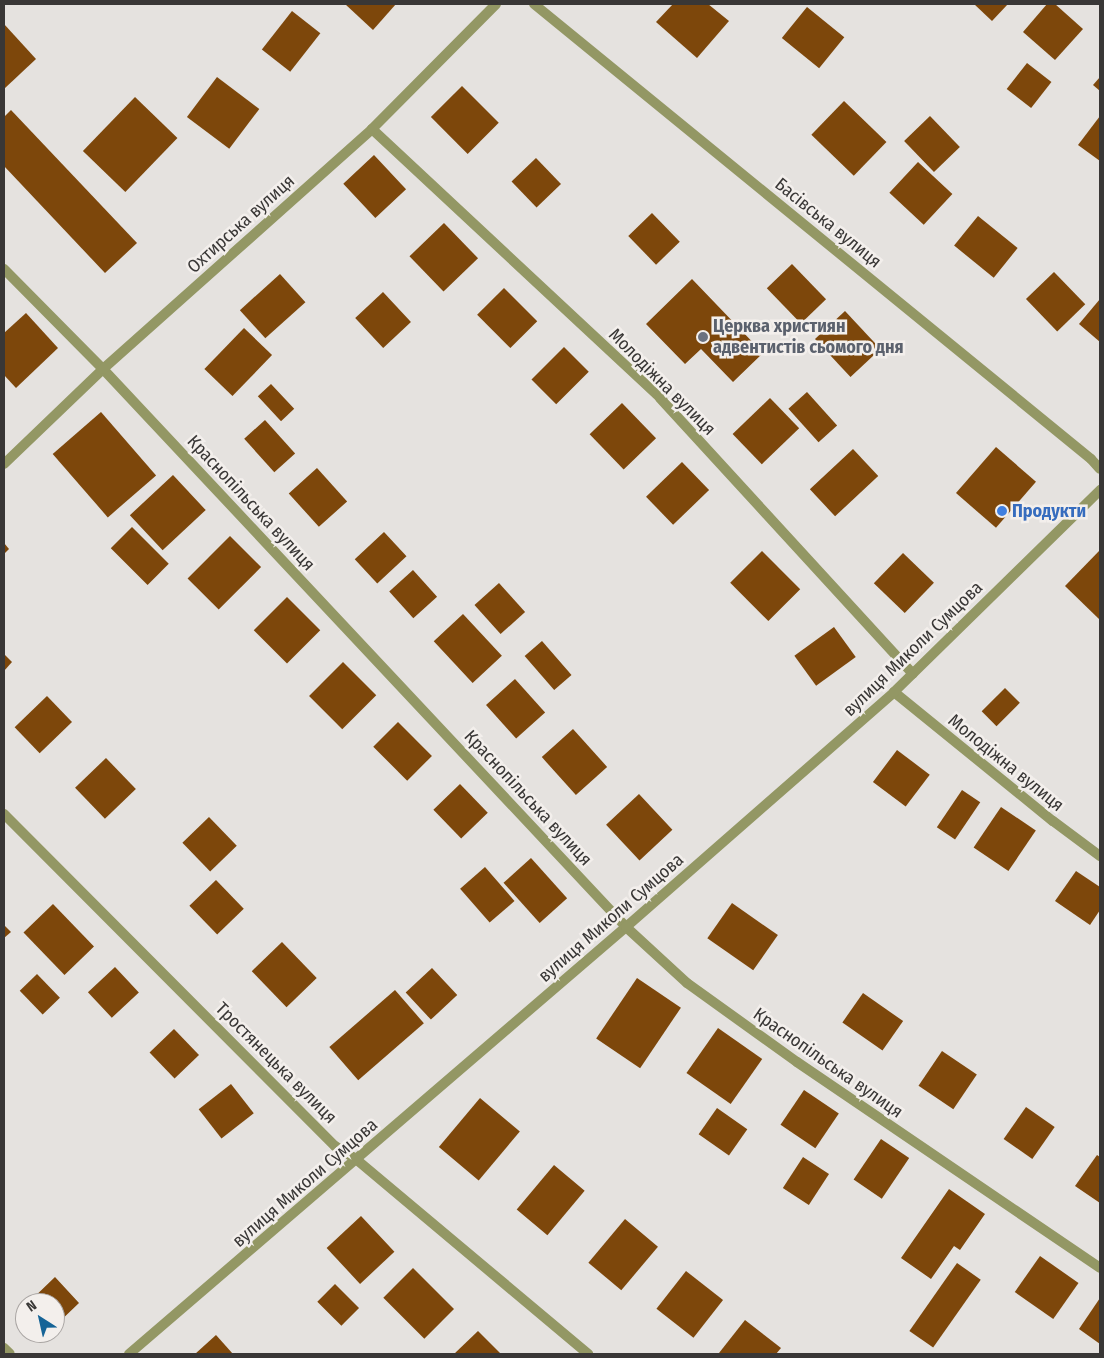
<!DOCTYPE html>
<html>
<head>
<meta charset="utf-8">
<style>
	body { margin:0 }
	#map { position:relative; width:1104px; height:1358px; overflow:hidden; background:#e5e2df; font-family:"Fira Sans Condensed",sans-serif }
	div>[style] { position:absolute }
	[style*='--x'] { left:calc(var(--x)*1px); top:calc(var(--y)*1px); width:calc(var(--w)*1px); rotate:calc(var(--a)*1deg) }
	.building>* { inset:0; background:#7d470b; transform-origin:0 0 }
	.minor>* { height:10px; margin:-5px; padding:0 5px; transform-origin:5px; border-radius:5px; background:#939764 }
	.tertiary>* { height:10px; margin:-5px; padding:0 5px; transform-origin:5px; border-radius:5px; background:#939764 }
	.dots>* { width:14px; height:14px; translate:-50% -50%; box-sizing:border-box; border:2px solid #f3efec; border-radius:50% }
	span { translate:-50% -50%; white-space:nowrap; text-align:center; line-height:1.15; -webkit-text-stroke:5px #f3efec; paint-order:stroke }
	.street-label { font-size:18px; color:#393736 }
	.worship-label { font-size:18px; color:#5b616d; font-weight:700 }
	.left { translate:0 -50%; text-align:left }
	.shop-label { font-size:18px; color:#366cbe; font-weight:700 }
	.frame { position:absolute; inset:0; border:5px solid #393736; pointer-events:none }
	.north { position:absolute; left:15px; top:1293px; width:50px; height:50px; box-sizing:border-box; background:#f3efec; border:1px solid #a9a5a3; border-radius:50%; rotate:325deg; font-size:14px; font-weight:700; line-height:20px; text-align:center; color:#393736 }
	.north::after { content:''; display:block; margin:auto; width:18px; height:22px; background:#166497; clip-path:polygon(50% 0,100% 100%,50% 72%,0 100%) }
</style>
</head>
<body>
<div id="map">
	<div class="building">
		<i style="clip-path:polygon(345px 4px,396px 4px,373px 30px)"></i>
		<i style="clip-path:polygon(673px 4px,708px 4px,729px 21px,697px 58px,656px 22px)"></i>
		<i style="clip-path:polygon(974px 4px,1008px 4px,992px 21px)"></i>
		<i style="clip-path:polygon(1047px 4px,1055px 4px,1083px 29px,1055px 60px,1023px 32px)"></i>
		<i style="left:807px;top:7px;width:48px;height:40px;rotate:39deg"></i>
		<i style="left:292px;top:11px;width:36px;height:49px;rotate:38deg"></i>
		<i style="clip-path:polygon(4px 24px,36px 59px,4px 89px)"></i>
		<i style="left:1027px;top:63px;width:31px;height:33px;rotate:38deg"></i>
		<i style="left:217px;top:77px;width:53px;height:50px;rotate:37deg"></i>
		<i style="clip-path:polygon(1100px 77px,1100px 91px,1093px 85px)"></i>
		<i style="left:462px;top:86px;width:52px;height:44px;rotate:45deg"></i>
		<i style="left:135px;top:97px;width:59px;height:75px;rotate:44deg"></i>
		<i style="left:844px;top:101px;width:59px;height:47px;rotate:44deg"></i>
		<i style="clip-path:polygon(11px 110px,137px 243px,105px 273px,4px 166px,4px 117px)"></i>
		<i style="left:930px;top:116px;width:43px;height:36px;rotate:46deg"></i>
		<i style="clip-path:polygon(1100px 116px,1100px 161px,1078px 145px)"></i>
		<i style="left:374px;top:155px;width:47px;height:42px;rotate:47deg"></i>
		<i style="left:536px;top:158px;width:36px;height:34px;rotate:46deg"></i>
		<i style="left:918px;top:162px;width:47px;height:42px;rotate:43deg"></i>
		<i style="left:652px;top:213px;width:40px;height:33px;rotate:46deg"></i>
		<i style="left:978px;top:216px;width:51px;height:38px;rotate:39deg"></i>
		<i style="left:444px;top:223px;width:49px;height:48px;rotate:46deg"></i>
		<i style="left:792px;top:264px;width:49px;height:35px;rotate:46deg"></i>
		<i style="left:1054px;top:272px;width:45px;height:39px;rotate:46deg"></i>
		<i style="left:280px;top:274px;width:38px;height:54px;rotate:48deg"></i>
		<i style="clip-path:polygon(692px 279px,763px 353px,733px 382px,701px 349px,685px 364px,646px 324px)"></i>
		<i style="left:504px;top:288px;width:47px;height:38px;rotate:45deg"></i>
		<i style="left:383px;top:292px;width:41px;height:38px;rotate:47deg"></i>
		<i style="clip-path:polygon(1100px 299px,1100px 342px,1079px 324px)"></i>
		<i style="left:845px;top:311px;width:52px;height:41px;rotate:47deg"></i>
		<i style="clip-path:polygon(26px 313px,58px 348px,16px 388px,4px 375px,4px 333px)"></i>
		<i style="left:244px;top:328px;width:39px;height:57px;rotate:44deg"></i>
		<i style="left:564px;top:347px;width:35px;height:46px;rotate:45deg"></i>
		<i style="left:271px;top:384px;width:34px;height:18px;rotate:47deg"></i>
		<i style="left:807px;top:392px;width:45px;height:25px;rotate:48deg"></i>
		<i style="left:770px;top:398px;width:42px;height:52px;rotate:46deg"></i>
		<i style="left:622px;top:403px;width:49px;height:45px;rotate:46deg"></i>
		<i style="left:101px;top:412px;width:84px;height:64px;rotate:49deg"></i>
		<i style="left:265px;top:420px;width:45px;height:28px;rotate:48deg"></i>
		<i style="left:996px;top:447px;width:53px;height:61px;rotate:41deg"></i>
		<i style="left:853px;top:449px;width:37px;height:59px;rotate:47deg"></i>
		<i style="left:682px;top:462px;width:39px;height:50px;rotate:46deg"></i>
		<i style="left:317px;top:468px;width:45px;height:38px;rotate:48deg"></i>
		<i style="left:173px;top:475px;width:48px;height:59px;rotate:47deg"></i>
		<i style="left:132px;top:527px;width:52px;height:30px;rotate:45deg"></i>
		<i style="left:384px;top:532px;width:33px;height:40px;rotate:47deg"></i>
		<i style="left:230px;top:536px;width:44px;height:60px;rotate:45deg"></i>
		<i style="clip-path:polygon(4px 543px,9px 549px,4px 554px)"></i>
		<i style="clip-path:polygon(1100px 550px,1100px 620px,1065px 586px)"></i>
		<i style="left:762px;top:551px;width:54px;height:45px;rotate:45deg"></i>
		<i style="left:903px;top:553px;width:43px;height:42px;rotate:44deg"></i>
		<i style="left:413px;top:570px;width:36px;height:32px;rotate:48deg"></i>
		<i style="left:499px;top:583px;width:39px;height:33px;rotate:48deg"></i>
		<i style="left:287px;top:597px;width:47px;height:47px;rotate:45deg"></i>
		<i style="left:463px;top:614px;width:57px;height:40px;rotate:47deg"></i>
		<i style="left:834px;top:627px;width:37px;height:49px;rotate:54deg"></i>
		<i style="left:542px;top:641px;width:45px;height:23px;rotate:49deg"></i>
		<i style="clip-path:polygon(4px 654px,12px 662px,4px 671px)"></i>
		<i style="left:343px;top:662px;width:47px;height:48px;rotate:45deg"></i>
		<i style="left:515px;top:679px;width:45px;height:39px;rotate:48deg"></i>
		<i style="left:1005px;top:688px;width:21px;height:33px;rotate:45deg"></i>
		<i style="left:47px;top:696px;width:36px;height:45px;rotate:46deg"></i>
		<i style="left:398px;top:722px;width:48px;height:35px;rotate:45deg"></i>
		<i style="left:573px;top:729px;width:51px;height:42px;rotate:48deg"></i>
		<i style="left:897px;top:750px;width:41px;height:40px;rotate:37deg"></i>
		<i style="left:106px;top:758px;width:43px;height:43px;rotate:46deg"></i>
		<i style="left:460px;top:784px;width:40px;height:37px;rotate:46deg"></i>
		<i style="left:962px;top:790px;width:22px;height:45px;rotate:34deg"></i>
		<i style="left:639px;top:794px;width:49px;height:45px;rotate:47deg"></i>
		<i style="left:1001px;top:807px;width:42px;height:49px;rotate:34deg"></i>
		<i style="left:209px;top:817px;width:40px;height:37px;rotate:46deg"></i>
		<i style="left:531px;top:858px;width:54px;height:37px;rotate:48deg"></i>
		<i style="left:485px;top:867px;width:45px;height:33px;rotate:49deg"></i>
		<i style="clip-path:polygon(1076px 871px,1100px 887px,1100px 910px,1090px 925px,1055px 901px)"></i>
		<i style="left:216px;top:880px;width:40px;height:37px;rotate:46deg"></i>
		<i style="left:732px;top:903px;width:56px;height:43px;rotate:35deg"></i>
		<i style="left:53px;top:904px;width:59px;height:41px;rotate:46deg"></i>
		<i style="clip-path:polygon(4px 925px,11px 932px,4px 938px)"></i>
		<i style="left:282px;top:942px;width:50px;height:42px;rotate:46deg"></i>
		<i style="left:115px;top:967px;width:35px;height:37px;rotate:47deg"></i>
		<i style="left:432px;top:968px;width:37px;height:36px;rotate:47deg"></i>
		<i style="left:37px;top:974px;width:33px;height:24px;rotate:46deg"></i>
		<i style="left:637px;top:978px;width:53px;height:73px;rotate:34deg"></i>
		<i style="left:395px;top:990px;width:44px;height:87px;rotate:49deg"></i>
		<i style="left:863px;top:993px;width:49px;height:36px;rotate:35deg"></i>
		<i style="left:718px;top:1028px;width:54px;height:55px;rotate:35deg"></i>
		<i style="left:174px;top:1029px;width:36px;height:34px;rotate:46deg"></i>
		<i style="left:942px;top:1051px;width:42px;height:42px;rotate:34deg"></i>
		<i style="left:231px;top:1084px;width:37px;height:41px;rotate:52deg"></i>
		<i style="left:804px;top:1090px;width:42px;height:42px;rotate:34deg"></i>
		<i style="left:480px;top:1098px;width:52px;height:64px;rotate:40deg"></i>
		<i style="left:1026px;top:1107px;width:35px;height:39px;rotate:35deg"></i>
		<i style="left:717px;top:1108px;width:37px;height:32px;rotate:35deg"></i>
		<i style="left:881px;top:1139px;width:34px;height:49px;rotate:34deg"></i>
		<i style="clip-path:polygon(1097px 1155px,1100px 1157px,1100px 1203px,1075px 1186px)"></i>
		<i style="left:803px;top:1157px;width:31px;height:37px;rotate:33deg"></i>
		<i style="left:554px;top:1165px;width:40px;height:58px;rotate:40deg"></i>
		<i style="clip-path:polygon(949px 1189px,985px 1214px,960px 1250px,954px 1246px,931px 1279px,901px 1258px)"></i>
		<i style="left:361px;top:1216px;width:49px;height:47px;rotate:47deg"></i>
		<i style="left:625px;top:1219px;width:43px;height:57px;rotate:40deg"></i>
		<i style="left:1040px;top:1256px;width:47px;height:44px;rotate:35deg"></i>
		<i style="left:957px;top:1263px;width:29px;height:83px;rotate:35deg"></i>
		<i style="left:413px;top:1268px;width:58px;height:42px;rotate:45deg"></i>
		<i style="left:686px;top:1271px;width:47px;height:48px;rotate:38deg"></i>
		<i style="clip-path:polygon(55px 1277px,79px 1303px,55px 1326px,55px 1303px,28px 1303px)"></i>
		<i style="left:335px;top:1284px;width:34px;height:25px;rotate:45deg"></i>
		<i style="clip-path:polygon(1100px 1298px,1100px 1344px,1079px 1329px)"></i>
		<i style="clip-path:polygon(745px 1320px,781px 1348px,776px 1354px,719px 1353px)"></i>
		<i style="clip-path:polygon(478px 1331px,501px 1354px,454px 1354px)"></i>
		<i style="clip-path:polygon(216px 1335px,233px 1354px,195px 1354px)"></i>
	</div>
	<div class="minor">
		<i style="--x:534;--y:4;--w:719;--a:39.24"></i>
		<i style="--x:1091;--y:459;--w:13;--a:48"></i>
		<i style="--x:372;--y:129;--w:394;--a:43"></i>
		<i style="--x:660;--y:398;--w:374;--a:47.5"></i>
		<i style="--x:4;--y:269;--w:141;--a:45.3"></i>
		<i style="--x:103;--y:369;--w:765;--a:46.85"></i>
		<i style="--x:626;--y:927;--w:83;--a:42.6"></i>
		<i style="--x:687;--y:983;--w:135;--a:35.7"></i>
		<i style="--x:797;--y:1062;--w:366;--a:34.2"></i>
		<i style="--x:4;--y:464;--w:137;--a:-43.8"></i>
		<i style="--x:103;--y:369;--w:361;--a:-41.7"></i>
		<i style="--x:372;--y:129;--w:176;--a:-45.2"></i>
		<i style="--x:894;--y:692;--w:205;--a:39.1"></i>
		<i style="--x:1053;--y:821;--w:59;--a:36.7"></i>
		<i style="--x:4;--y:814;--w:469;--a:45.1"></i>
		<i style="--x:335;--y:1146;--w:26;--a:32"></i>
		<i style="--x:357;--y:1160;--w:302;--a:40"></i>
		<i style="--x:4;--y:1348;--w:8;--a:45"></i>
	</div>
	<div class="tertiary">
		<i style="--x:129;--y:1354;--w:655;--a:-40.67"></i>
		<i style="--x:626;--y:927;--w:356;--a:-41.2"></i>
		<i style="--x:894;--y:692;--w:289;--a:-44.4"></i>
	</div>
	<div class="dots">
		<i style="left:703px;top:337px;background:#6b7280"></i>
		<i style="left:1002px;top:511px;background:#3f7fe0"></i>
	</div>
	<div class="street-label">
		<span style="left:828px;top:223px;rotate:39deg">Басівська вулиця</span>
		<span style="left:241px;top:224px;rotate:-42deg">Охтирська вулиця</span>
		<span style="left:662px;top:382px;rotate:45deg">Молодіжна вулиця</span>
		<span style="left:251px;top:503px;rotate:47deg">Краснопільська вулиця</span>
		<span style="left:913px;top:649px;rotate:-44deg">вулиця Миколи Сумцова</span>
		<span style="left:1006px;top:763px;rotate:39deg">Молодіжна вулиця</span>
		<span style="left:528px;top:798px;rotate:47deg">Краснопільська вулиця</span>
		<span style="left:611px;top:918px;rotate:-41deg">вулиця Миколи Сумцова</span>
		<span style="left:276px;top:1063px;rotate:45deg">Тростянецька вулиця</span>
		<span style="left:828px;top:1063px;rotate:35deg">Краснопільська вулиця</span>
		<span style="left:305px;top:1183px;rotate:-41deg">вулиця Миколи Сумцова</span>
	</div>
	<div class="worship-label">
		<span class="left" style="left:713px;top:337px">Церква християн<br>адвентистів сьомого дня</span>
	</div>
	<div class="shop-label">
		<span class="left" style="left:1012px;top:511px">Продукти</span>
	</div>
	<div class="frame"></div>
	<div class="north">N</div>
</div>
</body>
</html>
